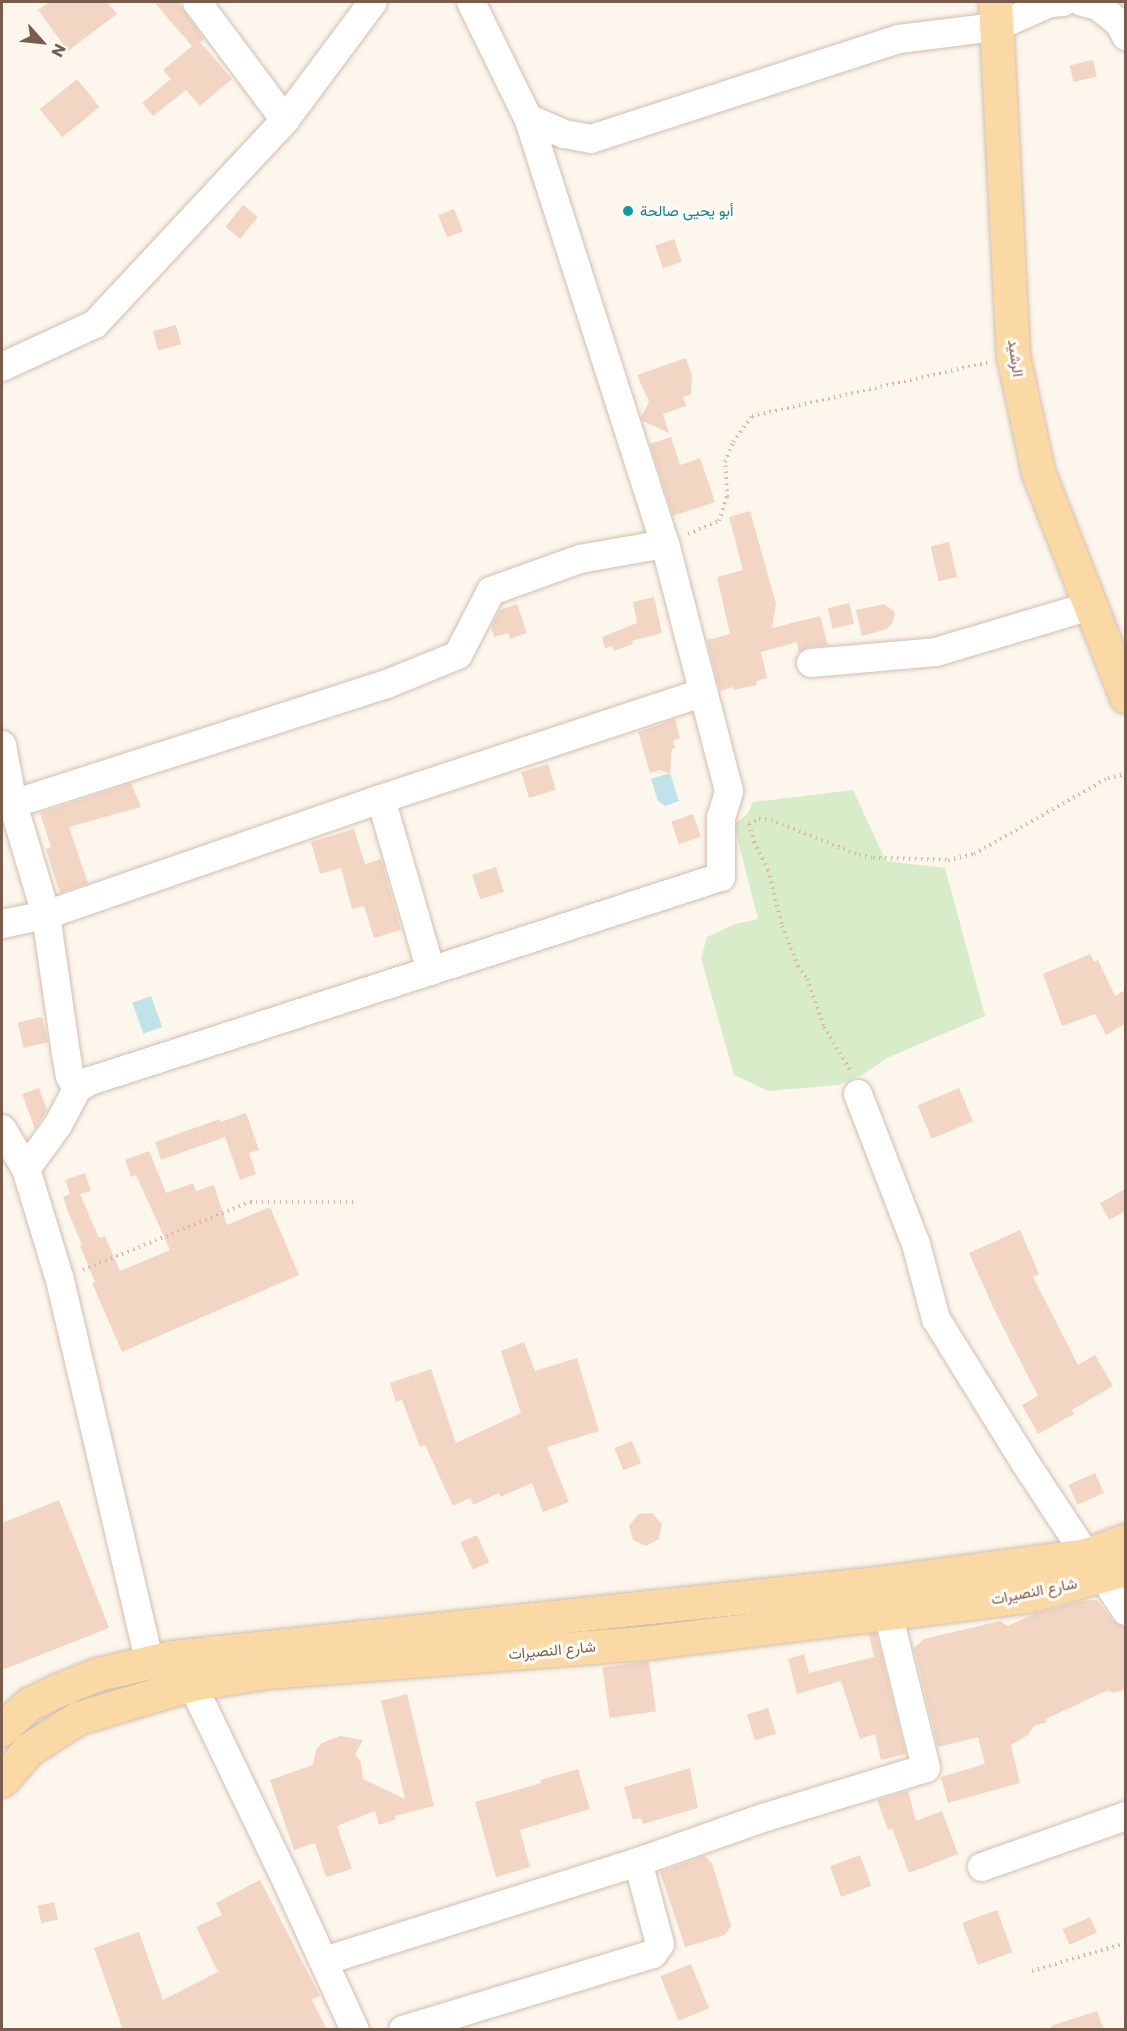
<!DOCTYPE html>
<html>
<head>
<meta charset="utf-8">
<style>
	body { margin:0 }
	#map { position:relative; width:1127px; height:2031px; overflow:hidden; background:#fdf6ec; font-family:Poppins,Vazirmatn,sans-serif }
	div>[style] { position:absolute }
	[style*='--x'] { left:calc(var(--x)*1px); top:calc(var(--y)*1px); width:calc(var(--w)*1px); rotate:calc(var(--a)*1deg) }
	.green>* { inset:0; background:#d8ecc9 }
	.water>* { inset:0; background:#bfe3e8; transform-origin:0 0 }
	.building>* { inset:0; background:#f3d5c3; transform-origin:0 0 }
	.path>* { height:4px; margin-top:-2px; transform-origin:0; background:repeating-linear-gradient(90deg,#d9b8a5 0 1.5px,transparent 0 6px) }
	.roads { filter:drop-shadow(0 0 2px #d1beb0) drop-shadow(0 0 2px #d1beb0) }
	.minor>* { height:28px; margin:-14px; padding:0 14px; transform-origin:14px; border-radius:14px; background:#fff }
	.major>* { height:33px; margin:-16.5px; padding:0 16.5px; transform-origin:16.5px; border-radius:16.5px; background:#fbd9a5 }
	.dots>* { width:16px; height:16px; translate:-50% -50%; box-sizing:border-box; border:3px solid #fffaf3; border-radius:50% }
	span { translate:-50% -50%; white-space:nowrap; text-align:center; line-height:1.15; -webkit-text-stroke:6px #fffaf3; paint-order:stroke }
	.culture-label { font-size:15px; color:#0d838f }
	.left { translate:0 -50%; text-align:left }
	.street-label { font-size:15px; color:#7a5c4d }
	.frame { position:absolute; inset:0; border:3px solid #7a5c4d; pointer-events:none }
	.north { position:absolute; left:12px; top:12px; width:60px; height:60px; -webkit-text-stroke:4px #fffaf3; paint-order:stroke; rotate:117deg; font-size:16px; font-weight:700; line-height:24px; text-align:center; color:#7a5c4d }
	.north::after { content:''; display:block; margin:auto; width:21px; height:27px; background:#7a5c4d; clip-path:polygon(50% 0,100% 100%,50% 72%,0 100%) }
</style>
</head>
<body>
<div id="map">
	<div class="green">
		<i style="clip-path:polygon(853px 790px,886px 861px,945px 868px,985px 1016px,887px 1058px,862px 1075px,838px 1085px,768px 1091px,734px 1075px,701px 958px,707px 937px,735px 924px,758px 919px,734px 825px,748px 813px,753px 802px)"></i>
	</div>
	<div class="water">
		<i style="clip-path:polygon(670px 773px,679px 801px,665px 806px,658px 801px,651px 779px)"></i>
		<i style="left:151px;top:996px;width:33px;height:20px;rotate:70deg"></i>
	</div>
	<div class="building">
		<i style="clip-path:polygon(50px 2px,107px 2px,117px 14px,68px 51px,38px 10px)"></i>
		<i style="clip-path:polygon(154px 2px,178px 2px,204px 39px,200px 42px,232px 79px,200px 106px,186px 90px,153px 116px,142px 103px,171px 79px,163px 70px,192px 46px)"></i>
		<i style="left:1093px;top:60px;width:17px;height:24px;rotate:77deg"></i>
		<i style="left:77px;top:79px;width:36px;height:48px;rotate:51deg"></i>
		<i style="left:243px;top:205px;width:19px;height:28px;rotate:39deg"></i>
		<i style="left:454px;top:209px;width:24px;height:17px;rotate:68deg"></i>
		<i style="left:674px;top:239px;width:24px;height:20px;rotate:71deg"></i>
		<i style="left:176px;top:325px;width:20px;height:24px;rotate:75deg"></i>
		<i style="clip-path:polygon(686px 358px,692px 376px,691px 394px,683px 397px,686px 406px,663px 414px,669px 433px,643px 421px,641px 417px,649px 402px,637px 375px)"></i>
		<i style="clip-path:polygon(671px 437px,680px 465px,700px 458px,715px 502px,673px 516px,650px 444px)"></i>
		<i style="clip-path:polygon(750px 511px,776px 604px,772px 628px,820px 616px,828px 645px,809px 647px,799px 652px,797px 642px,761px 652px,767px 678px,756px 681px,757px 685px,734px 690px,733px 687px,720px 691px,707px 640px,730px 634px,717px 577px,743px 570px,729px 517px)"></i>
		<i style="left:949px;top:542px;width:36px;height:19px;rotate:77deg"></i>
		<i style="clip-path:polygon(654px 597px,662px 633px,632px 641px,633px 644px,614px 651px,612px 646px,605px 648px,602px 637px,637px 623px,633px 602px)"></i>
		<i style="left:849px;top:603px;width:21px;height:22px;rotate:76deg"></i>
		<i style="clip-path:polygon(517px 604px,527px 633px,510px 639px,508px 633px,494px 637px,491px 627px,500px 610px)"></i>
		<i style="clip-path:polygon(884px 604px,895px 612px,893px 622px,887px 629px,862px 636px,856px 610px)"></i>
		<i style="clip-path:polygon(675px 719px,680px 738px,673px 741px,675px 748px,672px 749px,670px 774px,660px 770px,650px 773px,638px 732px)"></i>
		<i style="left:548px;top:764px;width:27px;height:28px;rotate:73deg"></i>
		<i style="clip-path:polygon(131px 783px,141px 807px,69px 827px,88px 883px,60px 893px,46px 849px,51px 847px,40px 813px)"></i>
		<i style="left:693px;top:814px;width:24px;height:23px;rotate:71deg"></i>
		<i style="clip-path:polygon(354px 829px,365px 864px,381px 859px,401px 930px,374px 938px,364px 906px,352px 909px,341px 868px,320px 874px,311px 842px)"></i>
		<i style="left:496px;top:867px;width:26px;height:25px;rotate:72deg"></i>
		<i style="clip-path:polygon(1090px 954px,1094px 962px,1098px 960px,1115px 996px,1125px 990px,1125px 1024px,1106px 1035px,1095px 1014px,1062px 1026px,1043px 974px)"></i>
		<i style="left:42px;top:1017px;width:26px;height:25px;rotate:77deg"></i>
		<i style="clip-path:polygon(39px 1088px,47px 1110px,35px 1129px,22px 1094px)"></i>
		<i style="left:959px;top:1088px;width:36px;height:45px;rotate:67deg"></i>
		<i style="clip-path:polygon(246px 1113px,259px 1150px,249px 1153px,256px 1174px,240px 1180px,225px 1137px,161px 1160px,155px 1142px,220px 1119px,221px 1122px)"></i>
		<i style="clip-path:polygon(149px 1151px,166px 1193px,193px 1183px,196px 1191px,214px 1185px,227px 1225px,270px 1207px,299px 1275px,122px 1352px,92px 1283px,95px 1282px,80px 1246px,82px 1245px,69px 1214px,63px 1197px,70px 1194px,65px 1180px,85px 1173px,91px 1191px,80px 1194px,99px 1238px,105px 1236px,120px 1271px,170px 1250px,136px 1175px,131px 1177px,125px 1160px)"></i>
		<i style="clip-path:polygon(1125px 1189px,1125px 1211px,1109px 1220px,1100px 1203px)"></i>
		<i style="clip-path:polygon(1020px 1230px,1039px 1274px,1033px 1277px,1078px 1365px,1095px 1355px,1113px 1386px,1072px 1410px,1074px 1414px,1038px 1434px,1022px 1405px,1038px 1396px,993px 1307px,969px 1253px)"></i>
		<i style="clip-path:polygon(524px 1342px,535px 1371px,577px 1358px,599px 1431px,547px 1447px,569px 1502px,543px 1512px,532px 1483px,500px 1497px,499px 1493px,473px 1505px,470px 1498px,453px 1506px,425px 1445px,420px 1447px,402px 1400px,396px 1402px,390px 1383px,431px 1369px,456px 1443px,521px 1413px,501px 1351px)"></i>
		<i style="left:632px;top:1441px;width:24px;height:19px;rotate:68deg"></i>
		<i style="left:1095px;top:1473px;width:22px;height:29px;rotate:66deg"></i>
		<i style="clip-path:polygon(59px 1500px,109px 1628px,2px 1670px,2px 1523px)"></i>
		<i style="clip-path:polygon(652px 1513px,662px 1524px,659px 1539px,646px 1546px,633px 1540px,629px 1526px,638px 1514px)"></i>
		<i style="left:477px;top:1535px;width:30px;height:18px;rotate:66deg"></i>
		<i style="clip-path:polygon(1097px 1600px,1113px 1621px,1125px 1627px,1125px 1689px,1114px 1693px,1108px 1690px,1046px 1719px,1047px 1722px,1034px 1726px,1028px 1735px,1011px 1745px,1020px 1783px,948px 1803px,941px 1777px,985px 1764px,978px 1737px,938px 1747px,914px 1648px,924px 1639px,1000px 1621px,1008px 1626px,1036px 1613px,1081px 1601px)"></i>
		<i style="clip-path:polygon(876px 1633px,906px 1754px,881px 1760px,875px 1734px,860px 1739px,841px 1681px,797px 1694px,788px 1659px,804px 1654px,809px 1673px,874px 1657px,869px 1634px)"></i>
		<i style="left:649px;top:1661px;width:51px;height:47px;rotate:82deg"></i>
		<i style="clip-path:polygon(407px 1694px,434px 1806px,395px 1816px,396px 1819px,379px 1825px,375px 1811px,337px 1826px,352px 1869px,326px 1877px,315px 1843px,294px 1850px,270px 1780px,313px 1765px,316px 1750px,322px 1743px,340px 1736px,363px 1740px,355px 1754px,361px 1763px,363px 1779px,405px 1799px,381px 1701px)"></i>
		<i style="left:768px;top:1708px;width:27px;height:22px;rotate:73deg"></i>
		<i style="clip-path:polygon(690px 1768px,698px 1808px,643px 1824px,641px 1818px,633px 1820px,624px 1787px)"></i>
		<i style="clip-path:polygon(578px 1769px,590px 1809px,520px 1830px,530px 1867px,496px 1877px,475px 1802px,541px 1783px,540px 1780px)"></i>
		<i style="clip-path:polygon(908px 1791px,916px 1821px,942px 1811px,958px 1854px,909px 1873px,892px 1828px,888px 1830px,877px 1800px)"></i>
		<i style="left:860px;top:1855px;width:33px;height:32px;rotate:70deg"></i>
		<i style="clip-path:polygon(704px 1856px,712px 1863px,731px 1926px,725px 1935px,685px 1947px,660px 1872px)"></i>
		<i style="clip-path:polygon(260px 1880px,320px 1996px,312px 2000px,327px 2030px,123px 2030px,94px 1948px,139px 1932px,163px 2000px,218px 1972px,196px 1927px,222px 1915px,216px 1903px)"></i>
		<i style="left:54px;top:1902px;width:18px;height:17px;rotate:77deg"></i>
		<i style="left:997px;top:1910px;width:45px;height:37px;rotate:70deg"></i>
		<i style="left:1090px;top:1917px;width:17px;height:30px;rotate:66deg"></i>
		<i style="left:691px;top:1964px;width:48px;height:33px;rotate:68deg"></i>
		<i style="clip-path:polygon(1097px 2011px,1104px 2030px,1051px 2030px,1051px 2026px)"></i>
	</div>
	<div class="path">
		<i style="--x:688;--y:534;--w:34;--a:-23"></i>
		<i style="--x:719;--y:521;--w:25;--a:-72"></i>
		<i style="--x:727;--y:497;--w:35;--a:-93"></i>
		<i style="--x:725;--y:462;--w:22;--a:-68"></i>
		<i style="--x:733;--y:442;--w:32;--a:-54"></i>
		<i style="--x:752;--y:416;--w:243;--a:-12.8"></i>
		<i style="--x:749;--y:824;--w:11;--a:-27"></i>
		<i style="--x:759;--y:819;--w:12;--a:5"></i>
		<i style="--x:771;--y:820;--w:95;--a:21.7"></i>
		<i style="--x:859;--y:855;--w:14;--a:12"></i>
		<i style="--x:873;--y:858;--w:75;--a:1.5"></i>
		<i style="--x:948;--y:860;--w:27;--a:-13"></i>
		<i style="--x:974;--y:854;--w:154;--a:-29.6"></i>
		<i style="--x:1108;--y:778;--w:18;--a:-13"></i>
		<i style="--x:749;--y:824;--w:19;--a:74"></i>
		<i style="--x:754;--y:842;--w:31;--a:63"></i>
		<i style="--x:768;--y:870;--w:58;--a:76"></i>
		<i style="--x:782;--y:926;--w:43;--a:68.2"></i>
		<i style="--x:798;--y:966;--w:16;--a:55"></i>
		<i style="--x:807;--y:979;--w:51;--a:70.5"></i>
		<i style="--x:824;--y:1027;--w:50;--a:58.8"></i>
		<i style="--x:83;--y:1270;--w:180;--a:-22.2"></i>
		<i style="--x:250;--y:1202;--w:106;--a:0"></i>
		<i style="--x:1032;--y:1971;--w:98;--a:-16.6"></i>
	</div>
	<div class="roads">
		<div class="minor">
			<i style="--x:197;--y:2;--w:147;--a:53.3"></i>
			<i style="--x:1082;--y:2;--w:16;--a:14"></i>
			<i style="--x:1098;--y:6;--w:27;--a:39"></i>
			<i style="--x:1119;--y:23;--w:15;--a:62"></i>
			<i style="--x:528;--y:118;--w:39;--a:24"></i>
			<i style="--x:564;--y:134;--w:27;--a:10"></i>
			<i style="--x:591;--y:139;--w:324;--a:-18"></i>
			<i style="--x:899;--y:39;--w:98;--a:-7.1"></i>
			<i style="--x:996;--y:27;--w:59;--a:-24"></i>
			<i style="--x:1050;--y:3;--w:13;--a:-4"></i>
			<i style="--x:2;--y:367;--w:102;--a:-24.8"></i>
			<i style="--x:95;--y:324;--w:279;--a:-47"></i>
			<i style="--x:285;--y:120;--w:147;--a:-53.3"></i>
			<i style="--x:811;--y:663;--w:125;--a:-5"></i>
			<i style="--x:936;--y:652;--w:161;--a:-16.6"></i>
			<i style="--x:2;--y:745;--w:60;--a:79.4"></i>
			<i style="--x:13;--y:804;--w:116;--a:73.4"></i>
			<i style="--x:46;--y:915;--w:140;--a:81.8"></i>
			<i style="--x:66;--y:1054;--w:22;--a:80"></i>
			<i style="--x:70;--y:1076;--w:15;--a:62"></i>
			<i style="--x:381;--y:799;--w:179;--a:73.8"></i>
			<i style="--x:13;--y:804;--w:393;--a:-17.8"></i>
			<i style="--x:387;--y:684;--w:77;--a:-22.2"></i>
			<i style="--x:458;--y:655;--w:72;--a:-62.7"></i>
			<i style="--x:491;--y:591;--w:95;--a:-19.8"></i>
			<i style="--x:580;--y:559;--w:86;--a:-10"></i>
			<i style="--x:2;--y:924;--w:45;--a:-11.6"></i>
			<i style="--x:46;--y:915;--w:355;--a:-19.1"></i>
			<i style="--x:381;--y:799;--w:338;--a:-18.3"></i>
			<i style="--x:858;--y:1094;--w:161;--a:68.9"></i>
			<i style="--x:916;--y:1244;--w:78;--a:75.1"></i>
			<i style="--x:936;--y:1319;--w:171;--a:58.2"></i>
			<i style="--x:1026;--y:1464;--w:109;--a:56.6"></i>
			<i style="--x:2;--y:1129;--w:47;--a:59"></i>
			<i style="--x:26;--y:1169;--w:116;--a:73"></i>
			<i style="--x:60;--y:1280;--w:393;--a:76.8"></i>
			<i style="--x:26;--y:1169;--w:54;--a:-54"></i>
			<i style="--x:58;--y:1125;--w:41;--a:-62.2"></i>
			<i style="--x:77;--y:1089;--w:15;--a:-32"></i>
			<i style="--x:90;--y:1081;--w:663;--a:-17.92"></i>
			<i style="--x:721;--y:877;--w:59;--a:-90"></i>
			<i style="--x:721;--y:818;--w:28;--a:-73"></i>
			<i style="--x:729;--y:791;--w:255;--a:-104.5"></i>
			<i style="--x:665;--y:544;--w:447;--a:-107.8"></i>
			<i style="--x:528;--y:118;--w:129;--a:-116.2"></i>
			<i style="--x:1103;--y:1576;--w:42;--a:56.7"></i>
			<i style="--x:192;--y:1684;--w:210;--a:64.3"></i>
			<i style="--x:283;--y:1873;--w:173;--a:65.4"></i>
			<i style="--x:982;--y:1867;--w:153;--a:-19.5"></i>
			<i style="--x:324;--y:1961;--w:329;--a:-17.5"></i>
			<i style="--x:638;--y:1862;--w:136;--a:-19.4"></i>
			<i style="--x:766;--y:1817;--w:167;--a:-17"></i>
			<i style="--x:926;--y:1768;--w:160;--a:-103.8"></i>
			<i style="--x:403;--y:2030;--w:261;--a:-16.9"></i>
			<i style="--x:653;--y:1954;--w:12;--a:-55"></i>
			<i style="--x:660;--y:1944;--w:85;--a:-105"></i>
		</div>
		<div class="major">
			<i style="--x:995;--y:2;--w:354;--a:87.1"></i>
			<i style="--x:1013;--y:356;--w:119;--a:77.8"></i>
			<i style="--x:1038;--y:472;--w:241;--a:68.6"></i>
			<i style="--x:2;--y:1729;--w:37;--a:-43"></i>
			<i style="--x:29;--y:1704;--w:32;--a:-26"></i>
			<i style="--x:58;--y:1690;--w:43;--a:-21.8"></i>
			<i style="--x:98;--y:1674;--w:76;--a:-12.9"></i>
			<i style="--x:172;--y:1657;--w:709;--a:-5.99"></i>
			<i style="--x:877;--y:1583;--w:211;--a:-7.6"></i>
			<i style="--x:1086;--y:1555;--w:43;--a:-20.6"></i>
			<i style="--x:2;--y:1780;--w:41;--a:-48.9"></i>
			<i style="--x:29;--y:1749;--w:58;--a:-32.3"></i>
			<i style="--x:78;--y:1718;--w:119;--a:-16.6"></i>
			<i style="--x:192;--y:1684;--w:75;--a:-9.2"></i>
			<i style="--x:266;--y:1672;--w:387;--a:-4.4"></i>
			<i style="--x:652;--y:1642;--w:238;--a:-7"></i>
			<i style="--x:888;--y:1613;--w:140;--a:-7"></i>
			<i style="--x:1027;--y:1596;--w:103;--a:-15.3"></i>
		</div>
	</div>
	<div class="dots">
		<i style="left:628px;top:211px;background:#0f9aa8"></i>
	</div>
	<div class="culture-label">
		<span class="left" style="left:640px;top:211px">أبو يحيى صالحة</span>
	</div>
	<div class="street-label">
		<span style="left:1016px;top:358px;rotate:82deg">الرشيد</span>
		<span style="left:1034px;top:1591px;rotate:-11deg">شارع النصيرات</span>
		<span style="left:552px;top:1650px;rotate:-5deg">شارع النصيرات</span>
	</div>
	<div class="frame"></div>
	<div class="north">N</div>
</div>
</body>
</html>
